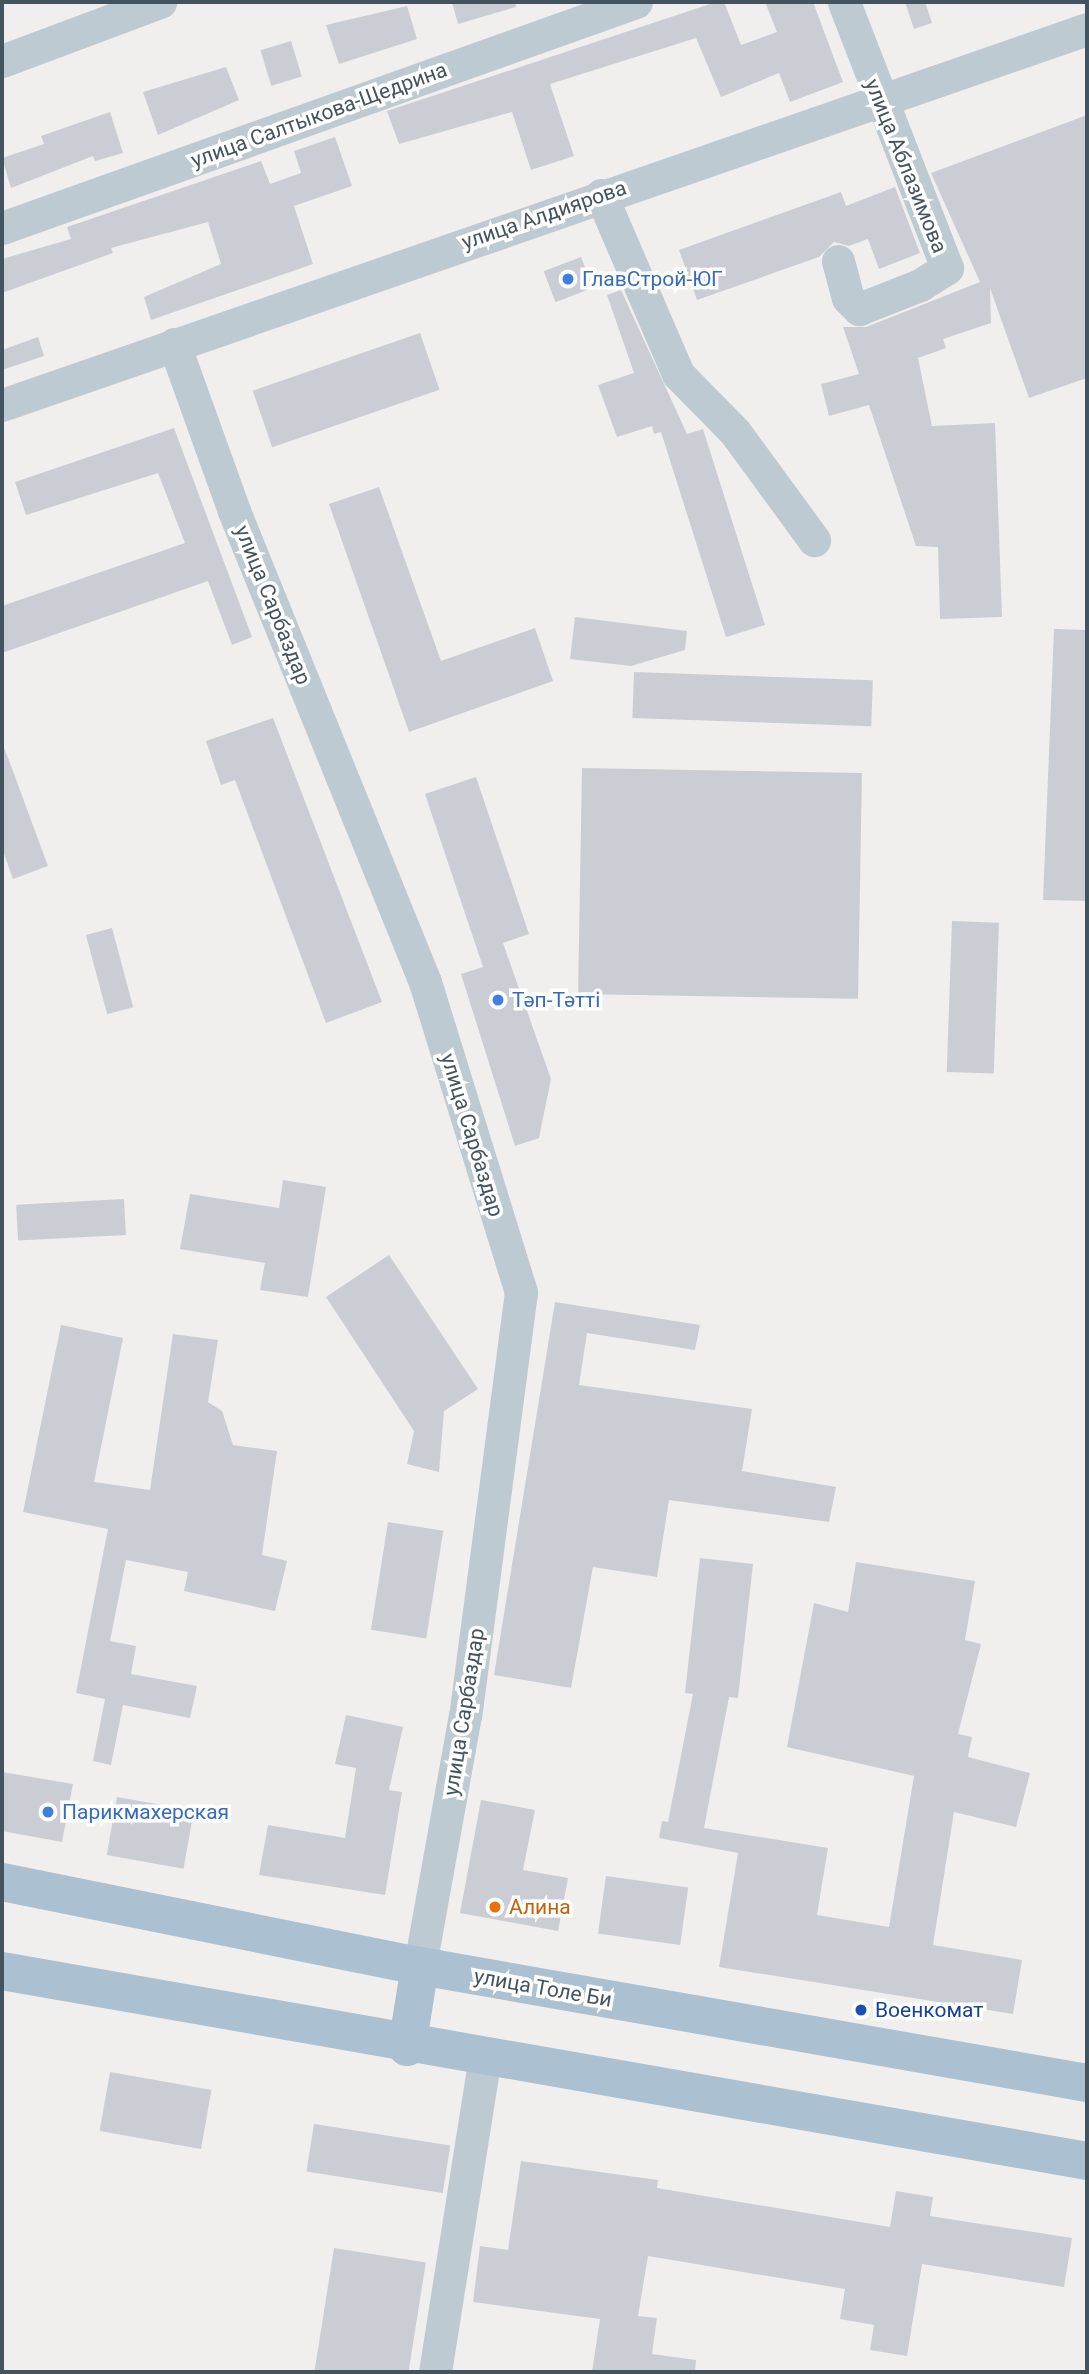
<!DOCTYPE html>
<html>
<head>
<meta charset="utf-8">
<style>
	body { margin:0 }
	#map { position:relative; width:1089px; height:2374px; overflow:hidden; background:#f1eeee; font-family:Roboto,sans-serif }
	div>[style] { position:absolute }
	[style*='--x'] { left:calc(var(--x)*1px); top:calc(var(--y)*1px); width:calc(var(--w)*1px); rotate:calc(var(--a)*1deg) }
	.building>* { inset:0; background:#caced4; transform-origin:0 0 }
	.minor>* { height:33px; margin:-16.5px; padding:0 16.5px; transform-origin:16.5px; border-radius:16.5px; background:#bdcad2 }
	.major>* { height:38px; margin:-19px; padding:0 19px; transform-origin:19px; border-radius:19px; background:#abc0d0 }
	.dots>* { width:19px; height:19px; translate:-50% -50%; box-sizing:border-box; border:4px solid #fff; border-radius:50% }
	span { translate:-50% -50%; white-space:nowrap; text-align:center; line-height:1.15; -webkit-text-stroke:7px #fff; paint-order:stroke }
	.street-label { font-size:21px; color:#44545e }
	.shop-label { font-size:21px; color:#366cbe }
	.left { translate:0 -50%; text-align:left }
	.food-label { font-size:21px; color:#c56008 }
	.transit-label { font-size:21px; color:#164399 }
	.frame { position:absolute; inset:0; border:4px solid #44545e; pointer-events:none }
</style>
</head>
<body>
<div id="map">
	<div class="building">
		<i style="clip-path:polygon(452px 2px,515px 2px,516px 7px,458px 24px)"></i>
		<i style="clip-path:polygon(716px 2px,724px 2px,741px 45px,777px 32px,765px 2px,813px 2px,843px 82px,790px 102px,779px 73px,721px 97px,696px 38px,550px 84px,574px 156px,531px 170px,512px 112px,399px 144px,387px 111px)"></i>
		<i style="clip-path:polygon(905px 2px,925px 2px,932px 23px,914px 29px)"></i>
		<i style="clip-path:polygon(407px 6px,417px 39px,339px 64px,326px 25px)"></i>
		<i style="left:291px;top:41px;width:37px;height:32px;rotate:73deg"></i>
		<i style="clip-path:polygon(226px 67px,239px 100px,158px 135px,143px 92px)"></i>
		<i style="clip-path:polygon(110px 112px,123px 153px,95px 161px,93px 156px,11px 188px,2px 158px,44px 144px,41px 136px)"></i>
		<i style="clip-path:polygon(1087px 115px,1087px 378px,1029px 398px,990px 288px,991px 323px,943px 339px,946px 348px,918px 358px,932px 426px,995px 423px,1002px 617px,940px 619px,938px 547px,916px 546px,869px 405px,829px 416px,821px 384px,859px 374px,843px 327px,866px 327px,980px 282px,931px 173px)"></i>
		<i style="clip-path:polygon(335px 137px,352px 186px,294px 206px,313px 264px,151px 320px,144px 297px,221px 264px,208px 222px,111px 248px,113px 253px,2px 293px,2px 259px,71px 239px,67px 227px,261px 161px,270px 184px,301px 173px,294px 151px)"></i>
		<i style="clip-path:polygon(895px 187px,920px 253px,879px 269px,868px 239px,849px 246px,834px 242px,819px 257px,697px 300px,679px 250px,841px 192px,846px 206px)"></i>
		<i style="left:581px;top:257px;width:33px;height:40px;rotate:69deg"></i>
		<i style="clip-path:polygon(621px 290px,687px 434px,703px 429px,765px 625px,726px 637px,661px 432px,654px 434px,652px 426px,617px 437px,598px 385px,634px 373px,607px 295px)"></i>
		<i style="left:420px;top:333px;width:60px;height:177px;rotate:71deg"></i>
		<i style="clip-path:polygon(38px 337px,44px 356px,2px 370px,2px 350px)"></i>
		<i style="clip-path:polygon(174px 428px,252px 637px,232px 645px,208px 581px,2px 653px,2px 606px,185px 543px,158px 473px,26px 515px,15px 482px)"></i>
		<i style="clip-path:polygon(379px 487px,441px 661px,535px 628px,553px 681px,409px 732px,329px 504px)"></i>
		<i style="clip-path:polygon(575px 617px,687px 631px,685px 650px,631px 666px,570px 659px)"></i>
		<i style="clip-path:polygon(1054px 629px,1087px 630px,1087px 901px,1043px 900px)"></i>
		<i style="left:634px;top:672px;width:239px;height:46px;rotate:2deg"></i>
		<i style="clip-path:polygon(273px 718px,382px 1002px,326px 1023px,235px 780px,221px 785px,206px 741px)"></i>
		<i style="clip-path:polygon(4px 747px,48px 866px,13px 879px,2px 848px)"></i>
		<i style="left:582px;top:768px;width:280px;height:226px;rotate:1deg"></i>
		<i style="clip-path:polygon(476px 777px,529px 934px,503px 943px,551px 1079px,539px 1138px,515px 1146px,461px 974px,483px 967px,425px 794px)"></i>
		<i style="left:952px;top:921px;width:47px;height:151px;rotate:2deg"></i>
		<i style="left:112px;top:928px;width:82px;height:27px;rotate:75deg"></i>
		<i style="clip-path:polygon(283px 1180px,326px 1187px,308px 1297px,260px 1290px,265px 1263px,180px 1249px,190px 1194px,279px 1208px)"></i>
		<i style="left:124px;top:1199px;width:36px;height:108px;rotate:87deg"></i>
		<i style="clip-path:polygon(389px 1255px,478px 1389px,444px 1411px,439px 1472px,407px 1464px,414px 1431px,326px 1297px)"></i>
		<i style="clip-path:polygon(555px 1302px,700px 1325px,695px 1350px,587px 1333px,579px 1385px,752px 1409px,742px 1471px,836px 1487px,829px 1522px,669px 1500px,657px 1577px,593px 1567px,571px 1688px,494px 1675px)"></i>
		<i style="clip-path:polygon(61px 1325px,123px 1338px,94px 1482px,150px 1490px,173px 1334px,218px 1340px,208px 1402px,222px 1411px,233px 1445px,277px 1451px,262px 1555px,287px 1561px,275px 1611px,184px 1591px,188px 1572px,126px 1560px,110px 1641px,136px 1646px,131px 1674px,197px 1686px,190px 1718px,123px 1705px,111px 1765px,93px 1761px,105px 1699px,76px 1693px,108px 1529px,23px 1512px)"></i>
		<i style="left:388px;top:1522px;width:56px;height:109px;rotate:9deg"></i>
		<i style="clip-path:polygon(700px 1558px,753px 1564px,738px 1698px,729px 1697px,704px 1828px,828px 1848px,817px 1915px,889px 1927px,914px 1776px,787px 1747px,814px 1603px,848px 1612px,856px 1562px,975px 1581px,965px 1640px,981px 1644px,958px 1734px,972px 1737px,968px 1757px,1030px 1773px,1016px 1827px,954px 1812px,933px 1945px,1022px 1960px,1013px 2014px,719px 1967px,738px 1853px,659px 1838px,662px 1821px,668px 1822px,693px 1694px,685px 1693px)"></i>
		<i style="clip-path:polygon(346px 1715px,403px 1727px,389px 1790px,402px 1792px,385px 1895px,259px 1875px,268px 1825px,345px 1838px,356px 1768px,335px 1764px)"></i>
		<i style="clip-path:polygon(2px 1772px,73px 1784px,62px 1842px,2px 1831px)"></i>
		<i style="left:117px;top:1797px;width:78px;height:59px;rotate:10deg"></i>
		<i style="clip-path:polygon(481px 1800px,535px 1810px,523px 1870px,568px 1878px,558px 1931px,460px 1913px)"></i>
		<i style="left:606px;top:1876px;width:83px;height:58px;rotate:8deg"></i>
		<i style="left:110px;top:2072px;width:103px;height:60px;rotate:10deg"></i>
		<i style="left:314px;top:2124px;width:138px;height:48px;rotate:9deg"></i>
		<i style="clip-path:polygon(521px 2161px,658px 2180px,657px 2188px,890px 2227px,896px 2191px,933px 2197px,930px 2216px,1072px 2238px,1064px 2287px,922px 2264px,907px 2356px,870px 2350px,874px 2325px,840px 2319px,845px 2289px,648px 2256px,638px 2316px,657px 2318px,652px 2354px,696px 2360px,695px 2372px,592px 2372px,600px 2319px,473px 2302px,480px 2246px,508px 2250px)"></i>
		<i style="left:334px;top:2248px;width:93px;height:125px;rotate:9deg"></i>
	</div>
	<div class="minor">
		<i style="--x:2;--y:61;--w:169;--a:-20.5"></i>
		<i style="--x:601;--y:195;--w:195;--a:66.7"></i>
		<i style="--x:678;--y:374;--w:81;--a:45.5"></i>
		<i style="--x:735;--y:432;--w:134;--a:53.8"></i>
		<i style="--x:2;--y:228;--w:673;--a:-19.62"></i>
		<i style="--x:838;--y:261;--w:38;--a:75"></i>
		<i style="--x:848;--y:298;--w:16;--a:45"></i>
		<i style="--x:859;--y:309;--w:66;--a:-21.5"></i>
		<i style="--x:920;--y:285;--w:32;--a:-32"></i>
		<i style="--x:947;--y:268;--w:285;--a:-111.2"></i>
		<i style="--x:174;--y:344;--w:177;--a:70.2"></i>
		<i style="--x:234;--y:511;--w:508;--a:67.93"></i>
		<i style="--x:425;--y:982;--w:325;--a:72.8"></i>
		<i style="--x:521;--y:1292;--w:427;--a:97.5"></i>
		<i style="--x:465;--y:1715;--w:255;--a:100.2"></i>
		<i style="--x:2;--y:405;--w:1148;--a:-19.11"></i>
		<i style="--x:435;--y:2372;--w:315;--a:-81"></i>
	</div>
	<div class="major">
		<i style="--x:2;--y:1882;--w:426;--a:11.4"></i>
		<i style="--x:420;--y:1966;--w:677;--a:9.95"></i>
		<i style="--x:2;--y:1971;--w:1102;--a:9.93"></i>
		<i style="--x:407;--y:2047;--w:82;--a:-80.9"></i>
	</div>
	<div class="dots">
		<i style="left:568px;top:279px;background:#3f7fe0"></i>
		<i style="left:498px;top:1000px;background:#3f7fe0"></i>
		<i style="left:48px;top:1812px;background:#3f7fe0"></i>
		<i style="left:495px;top:1907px;background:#e8710a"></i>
		<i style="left:861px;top:2010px;background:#1a4fb4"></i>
	</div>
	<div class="street-label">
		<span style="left:319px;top:115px;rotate:-20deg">улица Салтыкова-Щедрина</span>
		<span style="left:906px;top:166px;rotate:68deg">улица Аблазимова</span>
		<span style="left:544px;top:215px;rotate:-19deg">улица Алдиярова</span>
		<span style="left:273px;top:605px;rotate:68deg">улица Сарбаздар</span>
		<span style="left:472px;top:1135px;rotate:73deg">улица Сарбаздар</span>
		<span style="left:464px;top:1712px;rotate:-81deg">улица Сарбаздар</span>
		<span style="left:543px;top:1988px;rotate:10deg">улица Толе Би</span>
	</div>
	<div class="shop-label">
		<span class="left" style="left:582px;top:279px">ГлавСтрой-ЮГ</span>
		<span class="left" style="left:512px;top:1000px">Тәп-Тәтті</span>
		<span class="left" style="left:62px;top:1812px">Парикмахерская</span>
	</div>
	<div class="food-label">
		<span class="left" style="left:509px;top:1907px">Алина</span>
	</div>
	<div class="transit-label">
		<span class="left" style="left:875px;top:2010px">Военкомат</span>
	</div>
	<div class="frame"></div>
</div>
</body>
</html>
